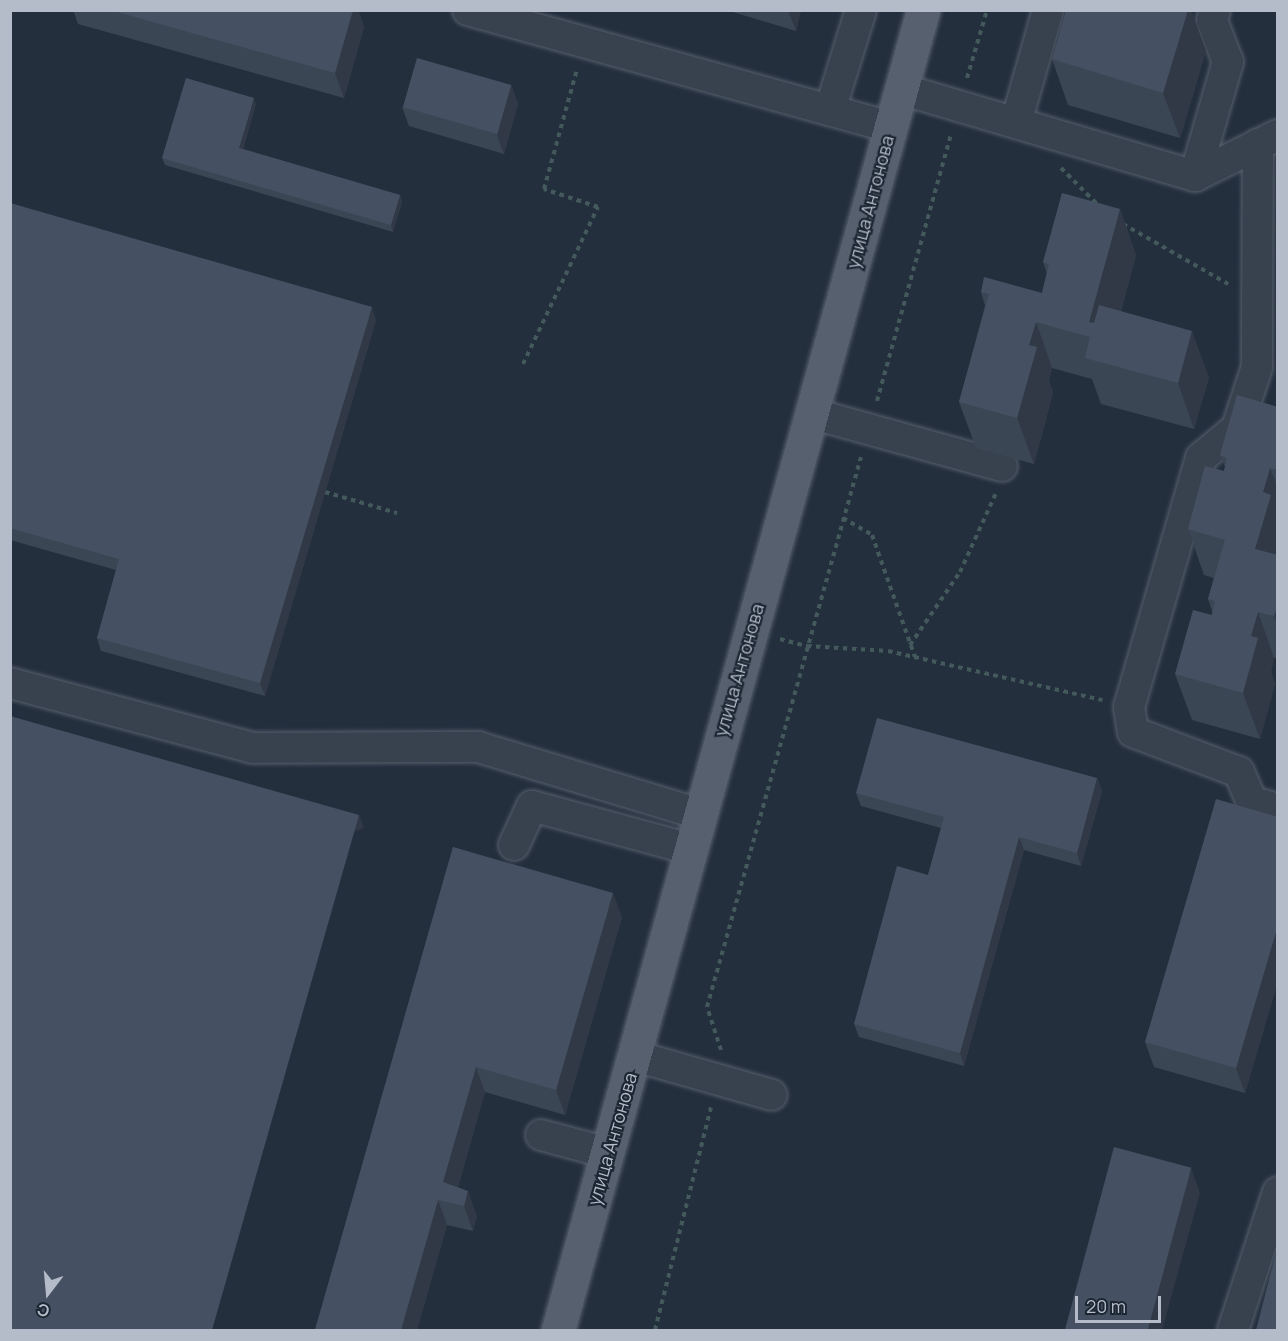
<!DOCTYPE html>
<html>
<head>
<meta charset="utf-8">
<style>
	body { margin:0 }
	#map { position:relative; width:1288px; height:1341px; overflow:hidden; background:#242f3e; font-family:Manrope,sans-serif }
	div>[style] { position:absolute }
	[style*='--x'] { left:calc(var(--x)*1px); top:calc(var(--y)*1px); width:calc(var(--w)*1px); rotate:calc(var(--a)*1deg) }
	.path>* { height:4px; margin-top:-2px; transform-origin:0; background:repeating-linear-gradient(90deg,#44595c 0 4.5px,transparent 0 9px) }
	.roads { filter:drop-shadow(0 0 2px #565f6c) drop-shadow(0 0 2px #565f6c) }
	.minor>* { height:30px; margin:-15px; padding:0 15px; transform-origin:15px; border-radius:15px; background:#38414e }
	.major>* { height:33px; margin:-16.5px; padding:0 16.5px; transform-origin:16.5px; border-radius:16.5px; background:#56606e }
	.wall>* { inset:0; background:#3b4654 }
	.shaded-wall>* { inset:0; background:#303945; transform-origin:0 0 }
	.building>* { inset:0; background:#455162; transform-origin:0 0 }
	span { translate:-50% -50%; white-space:nowrap; text-align:center; line-height:1.15; -webkit-text-stroke:4.5px #1d2633; paint-order:stroke }
	.street-label { font-size:18px; color:#b4bcc9 }
	.frame { position:absolute; inset:0; border:12px solid #b4bcc9; pointer-events:none }
	.north { position:absolute; left:18px; top:1263px; width:60px; height:60px; -webkit-text-stroke:4px #1d2633; paint-order:stroke; rotate:196deg; font-size:16px; font-weight:700; line-height:24px; text-align:center; color:#b4bcc9 }
	.north::after { content:''; display:block; margin:auto; width:21px; height:27px; background:#b4bcc9; clip-path:polygon(50% 0,100% 100%,50% 72%,0 100%) }
	.scale { position:absolute; left:1075px; top:1296px; width:86px; height:27px; box-sizing:border-box; border:3px solid #b4bcc9; border-top:0; padding-left:8px; font-size:18px; line-height:21px; white-space:nowrap; color:#b4bcc9; -webkit-text-stroke:4px #1d2633; paint-order:stroke }
</style>
</head>
<body>
<div id="map">
	<div class="path">
		<i style="--x:967;--y:78;--w:71;--a:-73.6"></i>
		<i style="--x:1061;--y:168;--w:52;--a:45"></i>
		<i style="--x:1123;--y:224;--w:121;--a:29.7"></i>
		<i style="--x:523;--y:364;--w:174;--a:-64.5"></i>
		<i style="--x:598;--y:207;--w:57;--a:-161.6"></i>
		<i style="--x:544;--y:189;--w:124;--a:-74.6"></i>
		<i style="--x:877;--y:401;--w:277;--a:-74.5"></i>
		<i style="--x:325;--y:492;--w:75;--a:16.3"></i>
		<i style="--x:843;--y:518;--w:34;--a:30"></i>
		<i style="--x:872;--y:535;--w:129;--a:70.6"></i>
		<i style="--x:780;--y:639;--w:28;--a:15"></i>
		<i style="--x:807;--y:646;--w:81;--a:3.5"></i>
		<i style="--x:888;--y:651;--w:220;--a:12.9"></i>
		<i style="--x:910;--y:645;--w:88;--a:-55.6"></i>
		<i style="--x:960;--y:572;--w:87;--a:-65.5"></i>
		<i style="--x:721;--y:1050;--w:45;--a:-108"></i>
		<i style="--x:707;--y:1007;--w:571;--a:-74.36"></i>
		<i style="--x:655;--y:1330;--w:230;--a:-75.9"></i>
	</div>
	<div class="roads">
		<div class="minor">
			<i style="--x:468;--y:10;--w:438;--a:15.5"></i>
			<i style="--x:901;--y:89;--w:307;--a:16.5"></i>
			<i style="--x:1195;--y:176;--w:119;--a:-73.9"></i>
			<i style="--x:1228;--y:62;--w:44;--a:-111.3"></i>
			<i style="--x:1212;--y:21;--w:11;--a:-75"></i>
			<i style="--x:830;--y:110;--w:105;--a:-72.8"></i>
			<i style="--x:1016;--y:123;--w:117;--a:-74.2"></i>
			<i style="--x:1258;--y:144;--w:223;--a:90.3"></i>
			<i style="--x:1257;--y:367;--w:64;--a:108.2"></i>
			<i style="--x:1237;--y:428;--w:47;--a:140.2"></i>
			<i style="--x:1201;--y:458;--w:259;--a:106.1"></i>
			<i style="--x:1129;--y:707;--w:25;--a:81"></i>
			<i style="--x:1133;--y:732;--w:113;--a:20.7"></i>
			<i style="--x:1239;--y:772;--w:33;--a:67"></i>
			<i style="--x:1252;--y:802;--w:27;--a:15"></i>
			<i style="--x:1195;--y:176;--w:93;--a:-26.3"></i>
			<i style="--x:814;--y:414;--w:195;--a:15.5"></i>
			<i style="--x:10;--y:683;--w:251;--a:15"></i>
			<i style="--x:252;--y:748;--w:226;--a:-0.3"></i>
			<i style="--x:478;--y:747;--w:232;--a:16.8"></i>
			<i style="--x:514;--y:845;--w:43;--a:-65.2"></i>
			<i style="--x:532;--y:806;--w:164;--a:15.2"></i>
			<i style="--x:635;--y:1056;--w:142;--a:15.9"></i>
			<i style="--x:541;--y:1135;--w:69;--a:15"></i>
			<i style="--x:1233;--y:1330;--w:145;--a:-71.9"></i>
		</div>
		<div class="major">
			<i style="--x:558;--y:1330;--w:1370;--a:-74.54"></i>
		</div>
	</div>
	<div class="wall">
		<i style="clip-path:polygon(73px 10px,358px 10px,364px 27px,344px 98px,78px 24px)"></i>
		<i style="clip-path:polygon(726px 10px,801px 10px,796px 31px)"></i>
		<i style="clip-path:polygon(1066px 10px,1191px 10px,1206px 51px,1180px 138px,1068px 105px,1052px 59px)"></i>
		<i style="clip-path:polygon(511px 85px,518px 104px,504px 154px,409px 126px,402px 107px)"></i>
		<i style="clip-path:polygon(256px 104px,243px 149px,400px 195px,402px 202px,393px 232px,165px 165px,162px 158px)"></i>
		<i style="clip-path:polygon(10px 203px,376px 320px,265px 696px,101px 651px,97px 638px,116px 570px,10px 540px)"></i>
		<i style="clip-path:polygon(1120px 209px,1136px 255px,1121px 311px,1209px 377px,1194px 429px,1101px 404px,1092px 379px,1052px 368px,1049px 381px,1053px 393px,1034px 464px,976px 448px,959px 402px,985px 306px,981px 292px,1042px 293px,1047px 274px,1043px 262px)"></i>
		<i style="clip-path:polygon(1278px 407px,1278px 658px,1274px 658px,1271px 672px,1275px 684px,1260px 739px,1192px 720px,1175px 674px,1212px 615px,1212px 611px,1208px 599px,1214px 578px,1204px 575px,1188px 529px,1224px 471px,1225px 467px,1220px 455px)"></i>
		<i style="clip-path:polygon(1097px 778px,1102px 791px,1081px 866px,1024px 850px,964px 1066px,859px 1037px,854px 1024px,928px 875px,941px 828px,861px 806px,856px 793px)"></i>
		<i style="clip-path:polygon(1278px 817px,1278px 981px,1245px 1093px,1154px 1067px,1145px 1042px)"></i>
		<i style="clip-path:polygon(453px 847px,622px 917px,565px 1115px,485px 1092px,458px 1187px,477px 1216px,473px 1231px,447px 1225px,417px 1330px,315px 1330px)"></i>
	</div>
	<div class="shaded-wall">
		<i style="clip-path:polygon(353px 10px,358px 10px,364px 27px,344px 98px,335px 73px)"></i>
		<i style="clip-path:polygon(788px 10px,801px 10px,796px 31px)"></i>
		<i style="clip-path:polygon(1188px 10px,1191px 10px,1206px 51px,1180px 138px,1163px 93px)"></i>
		<i style="clip-path:polygon(511px 85px,518px 104px,504px 154px,497px 135px)"></i>
		<i style="clip-path:polygon(254px 98px,256px 104px,241px 154px,239px 148px)"></i>
		<i style="clip-path:polygon(400px 195px,402px 202px,393px 232px,391px 225px)"></i>
		<i style="clip-path:polygon(1120px 209px,1136px 255px,1106px 364px,1089px 322px)"></i>
		<i style="clip-path:polygon(372px 307px,376px 320px,265px 696px,260px 683px)"></i>
		<i style="clip-path:polygon(1036px 322px,1052px 368px,1049px 381px,1053px 393px,1034px 464px,1017px 418px,1029px 345px)"></i>
		<i style="clip-path:polygon(1192px 331px,1209px 377px,1194px 429px,1178px 383px)"></i>
		<i style="clip-path:polygon(1270px 468px,1278px 488px,1278px 576px,1255px 549px,1263px 492px)"></i>
		<i style="clip-path:polygon(1278px 604px,1278px 625px,1274px 616px)"></i>
		<i style="clip-path:polygon(1258px 612px,1274px 658px,1271px 672px,1275px 684px,1260px 739px,1243px 693px,1251px 636px)"></i>
		<i style="clip-path:polygon(1097px 778px,1102px 791px,1081px 866px,1077px 853px)"></i>
		<i style="left:359px;top:815px;width:14px;height:536px;rotate:69deg"></i>
		<i style="clip-path:polygon(1019px 837px,1024px 850px,964px 1066px,960px 1053px)"></i>
		<i style="clip-path:polygon(613px 893px,622px 917px,565px 1115px,556px 1090px)"></i>
		<i style="clip-path:polygon(1278px 925px,1278px 981px,1245px 1093px,1236px 1068px)"></i>
		<i style="clip-path:polygon(476px 1067px,485px 1092px,453px 1203px,443px 1182px)"></i>
		<i style="clip-path:polygon(1191px 1168px,1200px 1193px,1162px 1330px,1146px 1330px)"></i>
		<i style="clip-path:polygon(468px 1191px,477px 1216px,473px 1231px,464px 1206px)"></i>
		<i style="clip-path:polygon(438px 1200px,447px 1225px,417px 1330px,401px 1330px)"></i>
	</div>
	<div class="building">
		<i style="clip-path:polygon(110px 10px,353px 10px,335px 73px)"></i>
		<i style="clip-path:polygon(1066px 10px,1188px 10px,1163px 93px,1052px 59px)"></i>
		<i style="left:417px;top:58px;width:98px;height:51px;rotate:16deg"></i>
		<i style="clip-path:polygon(186px 78px,254px 98px,239px 148px,400px 195px,391px 225px,162px 158px)"></i>
		<i style="clip-path:polygon(1062px 193px,1120px 209px,1089px 322px,1094px 323px,1099px 305px,1192px 331px,1178px 383px,1085px 358px,1090px 337px,1036px 322px,1029px 345px,1037px 347px,1017px 418px,959px 402px,989px 294px,981px 292px,984px 277px,1042px 293px,1049px 264px,1043px 262px)"></i>
		<i style="clip-path:polygon(10px 203px,372px 307px,260px 683px,97px 638px,119px 559px,10px 528px)"></i>
		<i style="clip-path:polygon(1237px 395px,1278px 407px,1278px 470px,1270px 468px,1263px 492px,1271px 495px,1255px 549px,1278px 555px,1278px 604px,1274px 616px,1258px 612px,1251px 636px,1258px 638px,1243px 693px,1175px 674px,1193px 610px,1212px 615px,1215px 601px,1208px 599px,1225px 540px,1188px 529px,1205px 466px,1224px 471px,1227px 458px,1220px 455px)"></i>
		<i style="clip-path:polygon(10px 716px,359px 815px,212px 1330px,10px 1330px)"></i>
		<i style="clip-path:polygon(877px 718px,1097px 778px,1077px 853px,1019px 837px,960px 1053px,854px 1024px,897px 866px,928px 875px,944px 817px,856px 793px)"></i>
		<i style="clip-path:polygon(1216px 799px,1278px 817px,1278px 925px,1236px 1068px,1145px 1042px)"></i>
		<i style="clip-path:polygon(453px 847px,613px 893px,556px 1090px,476px 1067px,443px 1182px,468px 1191px,464px 1206px,438px 1200px,401px 1330px,315px 1330px)"></i>
		<i style="left:1114px;top:1147px;width:80px;height:190px;rotate:15deg"></i>
		<i style="clip-path:polygon(1278px 1245px,1278px 1330px,1256px 1330px)"></i>
	</div>
	<div class="street-label">
		<span style="left:870px;top:202px;rotate:-75deg">улица Антонова</span>
		<span style="left:739px;top:670px;rotate:-74deg">улица Антонова</span>
		<span style="left:612px;top:1139px;rotate:-74deg">улица Антонова</span>
	</div>
	<div class="frame"></div>
	<div class="north">С</div>
	<div class="scale">20 m</div>
</div>
</body>
</html>
